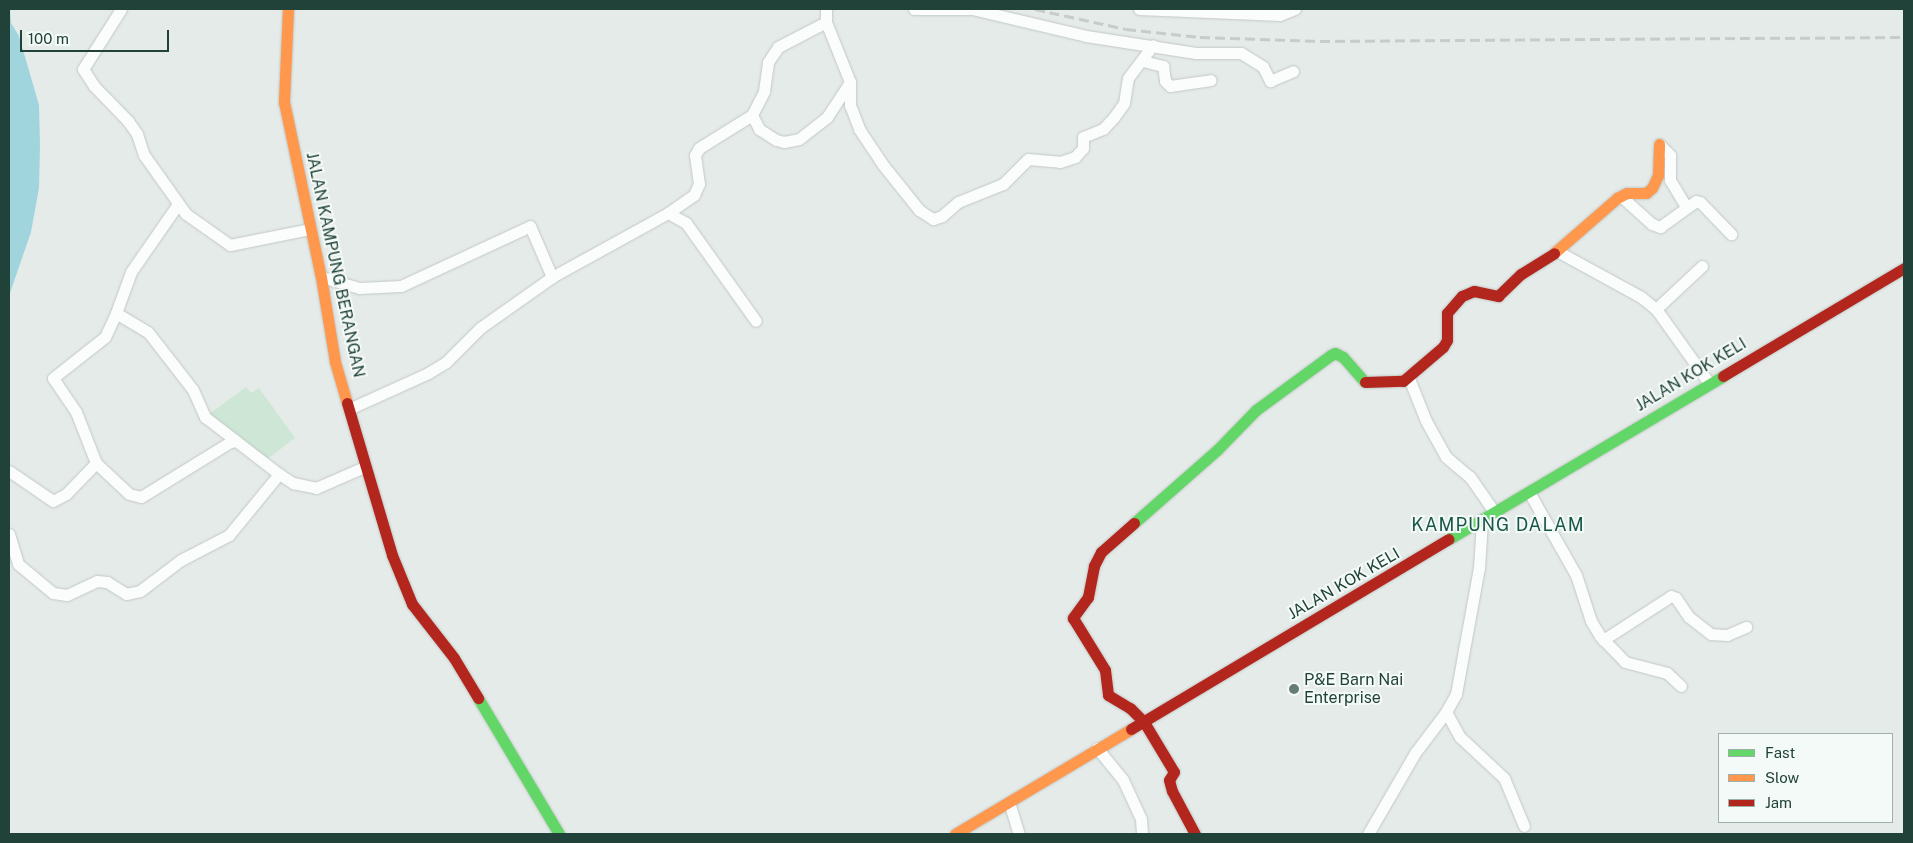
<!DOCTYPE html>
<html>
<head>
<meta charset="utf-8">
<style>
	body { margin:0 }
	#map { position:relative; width:1913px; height:843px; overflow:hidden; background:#e5ebe8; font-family:"Public Sans",sans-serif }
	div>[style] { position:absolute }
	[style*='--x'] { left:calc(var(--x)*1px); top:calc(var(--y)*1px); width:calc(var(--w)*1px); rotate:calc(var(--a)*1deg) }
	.green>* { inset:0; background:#cde6d5 }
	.water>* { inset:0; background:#a1d5de }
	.roads { filter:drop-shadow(0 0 1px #c2c8c6) drop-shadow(0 0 1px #c2c8c6) }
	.street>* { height:11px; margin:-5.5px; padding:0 5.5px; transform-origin:5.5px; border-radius:5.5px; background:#fbfcfc }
	.fast>* { height:11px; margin:-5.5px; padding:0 5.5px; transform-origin:5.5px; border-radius:5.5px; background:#63d668 }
	.slow>* { height:11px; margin:-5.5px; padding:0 5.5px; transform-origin:5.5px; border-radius:5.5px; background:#ff974d }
	.jam>* { height:11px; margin:-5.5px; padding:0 5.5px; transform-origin:5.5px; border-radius:5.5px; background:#b3261e }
	.rail>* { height:3px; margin-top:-1.5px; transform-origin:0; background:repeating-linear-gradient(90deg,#c7ccca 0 10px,transparent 0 15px) }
	.dots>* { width:14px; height:14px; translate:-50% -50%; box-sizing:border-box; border:2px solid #f4faf7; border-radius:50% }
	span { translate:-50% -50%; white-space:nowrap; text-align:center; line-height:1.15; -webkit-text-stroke:4px #f4faf7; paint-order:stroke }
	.street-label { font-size:16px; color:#204239 }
	.poi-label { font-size:16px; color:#204239 }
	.left { translate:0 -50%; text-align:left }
	.neighbourhood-label { font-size:18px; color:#195749; letter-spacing:1px }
	.frame { position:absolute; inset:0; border:10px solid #204239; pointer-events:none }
	.legend { position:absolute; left:1718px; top:733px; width:175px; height:90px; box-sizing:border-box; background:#f4faf7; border:1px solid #9fb0ab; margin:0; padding:6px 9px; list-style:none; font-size:15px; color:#204239 }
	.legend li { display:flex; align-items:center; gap:10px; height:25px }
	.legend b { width:25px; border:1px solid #9fb0ab }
	.scale { position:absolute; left:20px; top:30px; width:149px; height:22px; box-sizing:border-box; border:2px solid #204239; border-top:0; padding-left:6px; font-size:15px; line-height:18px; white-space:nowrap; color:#204239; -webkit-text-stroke:4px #f4faf7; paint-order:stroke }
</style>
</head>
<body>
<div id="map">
	<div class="green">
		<i style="clip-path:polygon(246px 387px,251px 393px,259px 388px,295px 438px,266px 460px,208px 415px)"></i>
	</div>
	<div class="water">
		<i style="clip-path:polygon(10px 9px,11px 23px,19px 36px,39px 105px,40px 145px,39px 188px,31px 232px,9px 296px)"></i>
	</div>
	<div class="roads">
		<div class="street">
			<i style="--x:121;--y:9;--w:71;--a:122.3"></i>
			<i style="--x:83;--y:69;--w:20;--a:57"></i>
			<i style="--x:94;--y:86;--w:49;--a:45.8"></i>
			<i style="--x:128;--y:121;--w:16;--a:55"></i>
			<i style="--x:137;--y:134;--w:22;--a:72"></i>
			<i style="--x:144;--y:155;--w:72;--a:54.6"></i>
			<i style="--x:186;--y:214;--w:54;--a:35.2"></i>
			<i style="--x:230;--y:245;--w:82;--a:-11.3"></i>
			<i style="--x:826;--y:9;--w:13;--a:90"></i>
			<i style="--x:826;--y:22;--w:65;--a:68.2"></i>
			<i style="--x:850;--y:82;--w:23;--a:90"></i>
			<i style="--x:850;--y:105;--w:26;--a:69"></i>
			<i style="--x:859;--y:129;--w:43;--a:56.3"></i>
			<i style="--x:883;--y:165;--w:58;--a:51.3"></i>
			<i style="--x:919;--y:210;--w:17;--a:33"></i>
			<i style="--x:933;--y:219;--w:9;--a:-18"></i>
			<i style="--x:942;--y:216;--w:21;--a:-41"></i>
			<i style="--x:958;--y:202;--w:48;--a:-21.8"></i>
			<i style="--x:1003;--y:184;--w:35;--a:-45"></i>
			<i style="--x:1028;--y:159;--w:32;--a:5"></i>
			<i style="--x:1060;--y:162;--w:16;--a:-18"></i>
			<i style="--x:1075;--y:157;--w:12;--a:-48"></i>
			<i style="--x:1083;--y:148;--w:11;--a:-90"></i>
			<i style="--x:1083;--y:137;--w:22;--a:-22"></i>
			<i style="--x:1103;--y:129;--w:16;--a:-47"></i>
			<i style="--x:1114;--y:117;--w:17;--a:-54"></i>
			<i style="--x:1124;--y:103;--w:25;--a:-81"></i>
			<i style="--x:1128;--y:78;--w:41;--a:-52.9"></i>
			<i style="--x:914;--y:9;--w:58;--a:0"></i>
			<i style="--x:972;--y:9;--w:117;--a:13.3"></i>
			<i style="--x:1086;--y:36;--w:111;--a:8.8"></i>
			<i style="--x:1196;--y:53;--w:45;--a:0"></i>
			<i style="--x:1241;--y:53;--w:26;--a:32"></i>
			<i style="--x:1263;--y:67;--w:16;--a:63"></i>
			<i style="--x:1270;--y:81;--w:25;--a:-23"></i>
			<i style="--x:1139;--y:9;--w:141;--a:2.4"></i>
			<i style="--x:1280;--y:15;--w:16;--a:-22"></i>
			<i style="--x:1143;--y:61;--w:21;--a:14"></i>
			<i style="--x:1163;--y:66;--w:15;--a:82"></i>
			<i style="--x:1165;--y:81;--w:7;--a:45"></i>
			<i style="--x:1170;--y:86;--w:41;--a:-8.3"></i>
			<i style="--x:752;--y:115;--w:16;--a:63"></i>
			<i style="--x:759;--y:129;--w:20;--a:33"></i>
			<i style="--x:776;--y:140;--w:8;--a:14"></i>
			<i style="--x:784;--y:142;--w:15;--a:-11"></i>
			<i style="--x:799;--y:139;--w:36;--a:-38"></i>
			<i style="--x:827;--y:117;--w:42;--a:-56.7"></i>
			<i style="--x:1659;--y:144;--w:16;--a:45"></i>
			<i style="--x:1670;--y:155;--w:25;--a:90"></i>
			<i style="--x:1670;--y:180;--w:31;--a:59"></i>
			<i style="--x:1617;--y:198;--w:6;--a:0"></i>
			<i style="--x:1623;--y:198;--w:39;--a:42"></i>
			<i style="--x:1652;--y:224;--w:9;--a:21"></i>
			<i style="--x:1660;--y:227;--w:44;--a:-35.8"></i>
			<i style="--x:1696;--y:201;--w:4;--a:14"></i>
			<i style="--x:1700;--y:202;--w:45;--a:45.9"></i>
			<i style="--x:178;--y:204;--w:83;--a:124.7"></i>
			<i style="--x:131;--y:272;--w:44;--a:110.1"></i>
			<i style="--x:116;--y:313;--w:37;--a:31"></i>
			<i style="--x:148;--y:332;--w:73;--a:52.2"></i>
			<i style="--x:193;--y:390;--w:30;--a:66"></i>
			<i style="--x:205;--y:417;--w:93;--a:37.6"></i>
			<i style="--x:279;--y:474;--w:17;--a:33"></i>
			<i style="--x:293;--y:483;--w:24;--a:12"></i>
			<i style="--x:316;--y:488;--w:52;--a:-23.6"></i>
			<i style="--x:668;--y:213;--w:21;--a:29"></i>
			<i style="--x:686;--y:223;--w:120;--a:54.5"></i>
			<i style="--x:1557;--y:251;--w:96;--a:28.7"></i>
			<i style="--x:1641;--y:297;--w:19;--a:39"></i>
			<i style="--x:1656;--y:309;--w:91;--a:54.4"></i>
			<i style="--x:321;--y:277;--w:40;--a:16"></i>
			<i style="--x:359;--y:288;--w:42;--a:-2.7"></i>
			<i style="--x:401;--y:286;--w:142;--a:-24.9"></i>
			<i style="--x:530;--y:226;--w:56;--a:66.7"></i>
			<i style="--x:1656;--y:309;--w:63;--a:-43.1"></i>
			<i style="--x:1408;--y:376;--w:48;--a:68.2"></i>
			<i style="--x:1426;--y:421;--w:41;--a:60.9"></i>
			<i style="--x:1446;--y:457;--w:31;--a:40"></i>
			<i style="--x:1470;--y:477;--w:44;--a:55.2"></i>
			<i style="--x:351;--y:408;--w:85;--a:-24.4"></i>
			<i style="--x:428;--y:373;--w:21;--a:-31"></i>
			<i style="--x:446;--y:362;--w:48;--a:-45"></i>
			<i style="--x:480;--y:328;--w:88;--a:-35.3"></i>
			<i style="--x:552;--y:277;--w:132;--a:-28.9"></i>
			<i style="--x:668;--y:213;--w:32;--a:-35"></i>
			<i style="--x:694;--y:195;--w:12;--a:-66"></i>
			<i style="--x:699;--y:184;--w:29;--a:-98"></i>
			<i style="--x:695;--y:155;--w:8;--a:-60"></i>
			<i style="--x:699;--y:148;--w:62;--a:-31.9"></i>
			<i style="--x:752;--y:115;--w:27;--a:-63"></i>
			<i style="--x:764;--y:91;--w:29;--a:-82"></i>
			<i style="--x:768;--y:62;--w:18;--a:-56"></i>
			<i style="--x:778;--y:47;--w:54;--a:-27.5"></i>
			<i style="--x:96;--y:463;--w:55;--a:-111.4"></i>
			<i style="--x:76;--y:412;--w:41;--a:-124.1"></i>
			<i style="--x:53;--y:378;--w:66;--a:-38.3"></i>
			<i style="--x:105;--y:337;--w:26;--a:-65"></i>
			<i style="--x:9;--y:471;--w:53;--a:34.3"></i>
			<i style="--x:53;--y:501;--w:15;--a:-28"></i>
			<i style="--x:66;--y:494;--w:43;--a:-45.9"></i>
			<i style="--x:96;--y:463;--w:45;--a:43.2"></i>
			<i style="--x:129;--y:494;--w:12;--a:14"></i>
			<i style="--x:141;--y:497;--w:105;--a:-31.7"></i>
			<i style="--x:230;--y:442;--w:6;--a:-9"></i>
			<i style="--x:1529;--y:492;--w:95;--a:60.5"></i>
			<i style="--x:1576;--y:575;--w:48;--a:71.9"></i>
			<i style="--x:1591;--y:621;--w:17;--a:59"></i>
			<i style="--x:1600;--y:636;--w:36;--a:46"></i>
			<i style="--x:1625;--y:662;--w:43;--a:14.7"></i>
			<i style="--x:1667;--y:673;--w:19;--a:43"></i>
			<i style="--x:9;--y:534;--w:31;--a:73"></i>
			<i style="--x:18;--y:564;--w:45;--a:39.6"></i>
			<i style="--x:53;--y:593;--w:14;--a:8"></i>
			<i style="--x:67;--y:595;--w:33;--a:-25"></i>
			<i style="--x:97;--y:581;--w:10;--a:6"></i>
			<i style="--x:107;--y:582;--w:22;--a:32"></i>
			<i style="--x:126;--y:594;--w:14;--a:-12"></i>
			<i style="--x:140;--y:591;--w:51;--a:-37.1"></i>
			<i style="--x:181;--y:560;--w:54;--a:-27.5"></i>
			<i style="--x:229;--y:535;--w:79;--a:-50.7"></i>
			<i style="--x:1603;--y:640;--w:81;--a:-32.9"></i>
			<i style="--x:1671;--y:596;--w:5;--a:22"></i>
			<i style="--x:1676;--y:598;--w:23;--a:56"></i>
			<i style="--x:1689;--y:617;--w:28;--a:38"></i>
			<i style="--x:1711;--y:634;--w:16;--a:4"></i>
			<i style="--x:1727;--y:635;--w:21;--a:-23"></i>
			<i style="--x:1446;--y:712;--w:29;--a:61"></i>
			<i style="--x:1460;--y:737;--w:60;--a:43"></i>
			<i style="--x:1504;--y:778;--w:52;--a:67.4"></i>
			<i style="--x:1097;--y:748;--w:41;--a:50.9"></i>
			<i style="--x:1123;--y:780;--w:43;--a:65.2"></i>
			<i style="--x:1141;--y:819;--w:15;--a:86"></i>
			<i style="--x:1009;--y:802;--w:34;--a:73"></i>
			<i style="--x:1368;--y:834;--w:94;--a:-59.9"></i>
			<i style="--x:1415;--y:753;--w:51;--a:-52.9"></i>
			<i style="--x:1446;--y:712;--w:21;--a:-61"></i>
			<i style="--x:1456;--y:694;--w:128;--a:-79.7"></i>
			<i style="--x:1479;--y:568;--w:47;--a:-86.3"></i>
		</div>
		<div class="fast">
			<i style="--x:1134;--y:523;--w:111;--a:-41.3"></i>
			<i style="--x:1217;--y:450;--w:56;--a:-45.7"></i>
			<i style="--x:1256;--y:410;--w:93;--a:-36.3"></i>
			<i style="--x:1331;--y:355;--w:4;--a:-27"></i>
			<i style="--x:1335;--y:353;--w:9;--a:27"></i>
			<i style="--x:1343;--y:357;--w:33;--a:49"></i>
			<i style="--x:1449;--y:539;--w:319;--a:-30.7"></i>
			<i style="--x:478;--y:698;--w:158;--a:59.2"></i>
		</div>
		<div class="slow">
			<i style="--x:288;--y:9;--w:93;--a:92.5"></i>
			<i style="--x:284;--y:102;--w:179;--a:78.1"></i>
			<i style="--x:321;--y:277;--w:86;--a:80.6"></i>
			<i style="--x:335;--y:362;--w:43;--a:73.7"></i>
			<i style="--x:1554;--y:253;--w:84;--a:-41.1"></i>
			<i style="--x:1617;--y:198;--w:11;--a:-27"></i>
			<i style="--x:1627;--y:193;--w:19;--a:0"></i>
			<i style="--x:1646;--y:193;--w:8;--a:-40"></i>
			<i style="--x:1652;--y:188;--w:14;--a:-65"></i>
			<i style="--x:1658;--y:175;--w:31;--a:-88"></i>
			<i style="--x:955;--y:834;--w:205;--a:-30.8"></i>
		</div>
		<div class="jam">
			<i style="--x:1723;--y:376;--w:211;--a:-30.8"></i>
			<i style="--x:1365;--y:382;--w:38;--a:-2"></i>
			<i style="--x:1403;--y:381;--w:52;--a:-40.4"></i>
			<i style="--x:1443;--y:347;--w:8;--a:-60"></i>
			<i style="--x:1447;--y:340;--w:27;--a:-90"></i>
			<i style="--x:1447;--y:313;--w:23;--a:-49"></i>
			<i style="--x:1462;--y:296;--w:13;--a:-23"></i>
			<i style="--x:1474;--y:291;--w:25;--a:12"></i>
			<i style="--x:1498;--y:296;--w:32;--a:-44"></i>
			<i style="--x:1521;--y:274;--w:39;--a:-32"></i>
			<i style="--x:347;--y:403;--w:159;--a:73.5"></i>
			<i style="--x:392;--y:555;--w:53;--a:67.8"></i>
			<i style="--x:412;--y:604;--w:68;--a:52.1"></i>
			<i style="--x:454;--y:658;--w:47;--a:59"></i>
			<i style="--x:1134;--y:523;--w:44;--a:138.7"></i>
			<i style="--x:1101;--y:552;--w:16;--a:117"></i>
			<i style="--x:1094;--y:566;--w:32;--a:101"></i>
			<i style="--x:1088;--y:597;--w:26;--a:126"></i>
			<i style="--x:1073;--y:618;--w:61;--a:58.4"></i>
			<i style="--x:1105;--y:670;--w:25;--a:83"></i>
			<i style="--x:1108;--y:695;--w:26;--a:31"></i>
			<i style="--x:1130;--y:708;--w:20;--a:45"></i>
			<i style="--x:1144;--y:722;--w:58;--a:59"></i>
			<i style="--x:1174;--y:772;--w:9;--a:122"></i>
			<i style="--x:1169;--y:780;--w:11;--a:75"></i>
			<i style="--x:1172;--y:791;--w:49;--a:61.9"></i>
			<i style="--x:1131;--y:729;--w:370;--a:-30.9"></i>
		</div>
	</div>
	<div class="rail">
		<i style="--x:1035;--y:9;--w:93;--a:12.4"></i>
		<i style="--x:1126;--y:29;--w:74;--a:6.2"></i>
		<i style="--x:1200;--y:37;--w:120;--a:1.9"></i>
		<i style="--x:1320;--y:41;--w:584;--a:-0.39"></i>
	</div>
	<div class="dots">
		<i style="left:1294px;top:689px;background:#657d76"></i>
	</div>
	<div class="street-label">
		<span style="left:335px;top:265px;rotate:78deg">JALAN KAMPUNG BERANGAN</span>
		<span style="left:1691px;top:375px;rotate:-31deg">JALAN KOK KELI</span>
		<span style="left:1344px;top:584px;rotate:-30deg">JALAN KOK KELI</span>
	</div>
	<div class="poi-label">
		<span class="left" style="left:1304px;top:689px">P&amp;E Barn Nai<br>Enterprise</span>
	</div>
	<div class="neighbourhood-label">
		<span style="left:1498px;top:525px">KAMPUNG DALAM</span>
	</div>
	<div class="frame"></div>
	<ul class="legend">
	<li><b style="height:6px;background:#63d668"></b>Fast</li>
	<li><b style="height:6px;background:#ff974d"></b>Slow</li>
	<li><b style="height:6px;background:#b3261e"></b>Jam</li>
	</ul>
	<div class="scale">100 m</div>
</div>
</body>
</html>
